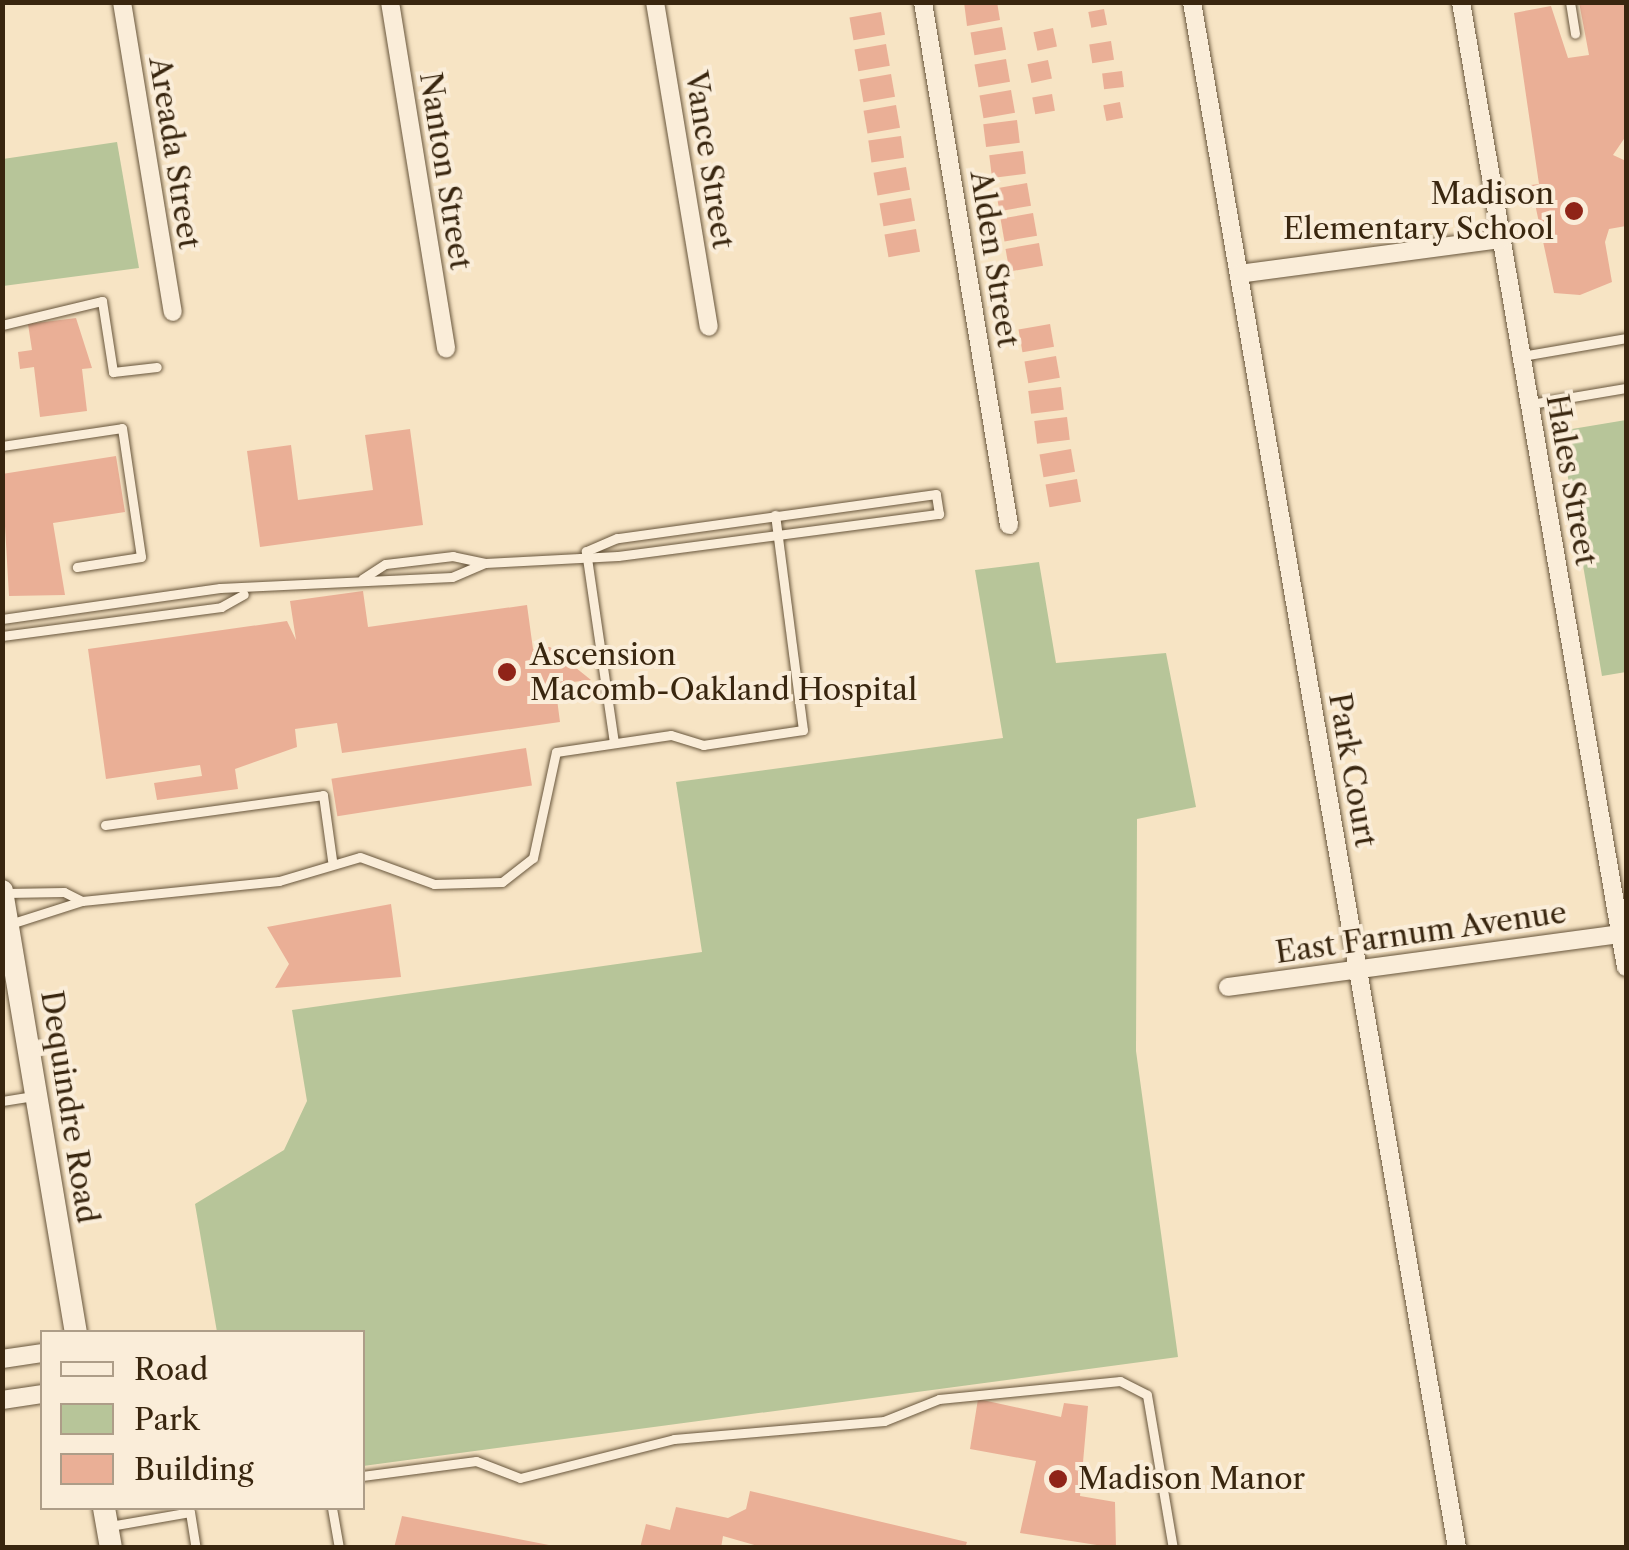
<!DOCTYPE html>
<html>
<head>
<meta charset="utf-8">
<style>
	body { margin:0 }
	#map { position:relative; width:1629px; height:1550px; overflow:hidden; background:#f7e4c4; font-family:"Libre Caslon Text",serif }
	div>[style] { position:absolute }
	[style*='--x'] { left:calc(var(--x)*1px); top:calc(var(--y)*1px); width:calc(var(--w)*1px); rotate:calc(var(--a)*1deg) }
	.green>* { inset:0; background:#b7c599 }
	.building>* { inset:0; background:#eaaf96; transform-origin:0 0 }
	.roads { filter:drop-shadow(0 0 2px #68563c) drop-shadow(0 0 2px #68563c) }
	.service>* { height:9px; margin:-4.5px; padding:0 4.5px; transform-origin:4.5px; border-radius:4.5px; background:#faedd9 }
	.minor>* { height:18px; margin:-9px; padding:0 9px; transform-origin:9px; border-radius:9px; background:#faedd9 }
	.secondary>* { height:22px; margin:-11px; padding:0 11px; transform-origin:11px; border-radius:11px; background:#faedd9 }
	.dots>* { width:28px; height:28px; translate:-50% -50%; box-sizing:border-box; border:5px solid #faedd9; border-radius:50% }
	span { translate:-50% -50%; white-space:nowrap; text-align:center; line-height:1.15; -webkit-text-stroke:8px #faedd9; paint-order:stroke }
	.street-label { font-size:30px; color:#39260f }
	.poi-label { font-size:30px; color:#39260f }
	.right { translate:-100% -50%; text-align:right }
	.left { translate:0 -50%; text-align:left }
	.frame { position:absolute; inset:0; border:5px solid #39260f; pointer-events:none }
	.legend { position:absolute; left:40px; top:1330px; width:325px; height:180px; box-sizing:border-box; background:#faedd9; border:2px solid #ad9d88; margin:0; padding:12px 18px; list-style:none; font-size:30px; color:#39260f }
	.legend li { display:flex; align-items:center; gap:20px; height:50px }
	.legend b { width:50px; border:2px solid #ad9d88 }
</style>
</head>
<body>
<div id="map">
	<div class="green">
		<i style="clip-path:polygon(117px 142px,139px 268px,3px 286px,3px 159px)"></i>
		<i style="clip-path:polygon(1626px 420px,1626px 672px,1602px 676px,1560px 431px)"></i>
		<i style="clip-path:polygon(1039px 562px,1056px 663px,1166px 653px,1196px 807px,1137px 819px,1136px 1051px,1178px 1357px,363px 1466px,362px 1332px,217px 1332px,195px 1204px,284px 1150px,307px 1101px,292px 1010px,702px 952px,676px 782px,1003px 738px,975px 570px)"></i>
	</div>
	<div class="building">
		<i style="clip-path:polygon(964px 2px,997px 2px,1000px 20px,967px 26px)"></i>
		<i style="clip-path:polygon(1579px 2px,1626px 2px,1626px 136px,1613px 155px,1626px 161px,1626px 226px,1609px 229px,1605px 242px,1612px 282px,1580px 295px,1554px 293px,1531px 185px,1539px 184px,1514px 13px,1551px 6px,1568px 58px,1589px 55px)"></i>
		<i style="left:1104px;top:9px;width:16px;height:16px;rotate:79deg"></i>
		<i style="left:881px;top:12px;width:23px;height:32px;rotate:80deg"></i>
		<i style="left:1002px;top:27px;width:23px;height:32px;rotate:80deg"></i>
		<i style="left:1053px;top:28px;width:19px;height:20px;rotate:78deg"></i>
		<i style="left:1111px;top:41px;width:19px;height:22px;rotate:81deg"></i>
		<i style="left:886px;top:44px;width:22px;height:32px;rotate:80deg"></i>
		<i style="left:1006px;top:59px;width:23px;height:32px;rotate:80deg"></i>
		<i style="left:1048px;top:60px;width:19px;height:21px;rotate:78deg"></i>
		<i style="left:1122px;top:71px;width:16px;height:20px;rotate:83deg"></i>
		<i style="left:891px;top:74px;width:23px;height:32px;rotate:80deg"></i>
		<i style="left:1011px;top:90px;width:23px;height:32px;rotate:80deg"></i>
		<i style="left:1052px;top:94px;width:17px;height:20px;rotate:80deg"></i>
		<i style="left:1120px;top:102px;width:16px;height:17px;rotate:79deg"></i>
		<i style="left:896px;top:105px;width:23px;height:33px;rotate:80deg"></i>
		<i style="left:1017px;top:120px;width:23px;height:34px;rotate:83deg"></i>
		<i style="left:901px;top:136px;width:22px;height:33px;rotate:82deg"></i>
		<i style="left:1023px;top:151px;width:23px;height:34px;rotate:83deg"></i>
		<i style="left:906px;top:167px;width:23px;height:33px;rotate:80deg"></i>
		<i style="left:1027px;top:183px;width:23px;height:32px;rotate:80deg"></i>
		<i style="left:911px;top:198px;width:23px;height:32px;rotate:80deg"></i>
		<i style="left:1033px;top:213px;width:23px;height:33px;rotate:80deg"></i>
		<i style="left:916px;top:229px;width:23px;height:32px;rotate:80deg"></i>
		<i style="left:1039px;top:243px;width:23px;height:34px;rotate:80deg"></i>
		<i style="clip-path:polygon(76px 318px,92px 368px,82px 369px,87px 411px,40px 417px,34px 367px,20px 369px,18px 352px,32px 350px,28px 324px)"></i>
		<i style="left:1050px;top:324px;width:23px;height:32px;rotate:80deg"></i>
		<i style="left:1056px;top:356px;width:22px;height:32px;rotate:80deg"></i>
		<i style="left:1061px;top:387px;width:23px;height:33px;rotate:83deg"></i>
		<i style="left:1067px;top:417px;width:23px;height:33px;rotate:83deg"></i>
		<i style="clip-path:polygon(410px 429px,423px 525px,260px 547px,247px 451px,291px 445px,298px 500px,373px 490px,365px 435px)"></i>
		<i style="left:1071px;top:449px;width:23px;height:32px;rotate:80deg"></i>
		<i style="clip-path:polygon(116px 456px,125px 512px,53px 523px,65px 595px,9px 596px,2px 474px)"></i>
		<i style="left:1077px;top:479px;width:23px;height:32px;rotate:80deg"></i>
		<i style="clip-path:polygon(363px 591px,368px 627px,527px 605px,533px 649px,550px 647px,591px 680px,555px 684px,560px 722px,342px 753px,337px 723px,295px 729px,297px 747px,235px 769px,238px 789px,157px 800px,154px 783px,202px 776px,200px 765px,106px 779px,88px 649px,287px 621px,296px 640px,290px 601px)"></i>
		<i style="left:526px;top:748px;width:38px;height:197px;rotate:81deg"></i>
		<i style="clip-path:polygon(391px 904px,401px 977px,275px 988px,289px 964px,267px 927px)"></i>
		<i style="clip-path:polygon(978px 1399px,1061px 1417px,1064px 1403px,1088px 1406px,1080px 1496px,1115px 1502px,1116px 1548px,1020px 1533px,1036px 1461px,970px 1449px)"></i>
		<i style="clip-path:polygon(750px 1491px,967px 1542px,965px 1548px,765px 1548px,723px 1536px,721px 1548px,640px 1548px,646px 1524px,670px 1530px,676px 1507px,728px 1518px,746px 1509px)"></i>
		<i style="clip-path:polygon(402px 1516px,554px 1546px,553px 1548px,394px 1548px)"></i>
	</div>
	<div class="roads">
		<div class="service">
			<i style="--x:1570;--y:2;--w:32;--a:81"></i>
			<i style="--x:2;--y:325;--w:103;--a:-13.5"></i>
			<i style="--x:102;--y:301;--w:72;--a:81.2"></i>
			<i style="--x:113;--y:372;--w:44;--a:-6.5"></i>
			<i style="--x:1522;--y:356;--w:106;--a:-9.8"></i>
			<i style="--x:1531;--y:404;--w:96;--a:-9.6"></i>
			<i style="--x:2;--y:446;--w:121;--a:-8.5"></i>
			<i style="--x:122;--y:428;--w:130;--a:81.6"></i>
			<i style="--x:141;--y:557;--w:65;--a:171.1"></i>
			<i style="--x:586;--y:551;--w:193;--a:81.7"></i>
			<i style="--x:485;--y:563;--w:133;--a:-3"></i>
			<i style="--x:618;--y:556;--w:324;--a:-7.5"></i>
			<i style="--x:939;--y:514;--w:20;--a:-99"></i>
			<i style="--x:936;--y:494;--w:322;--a:172.1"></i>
			<i style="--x:617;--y:538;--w:34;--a:157"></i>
			<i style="--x:2;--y:619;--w:220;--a:-8.1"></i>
			<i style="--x:220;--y:588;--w:232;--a:-2.7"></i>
			<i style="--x:452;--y:577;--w:36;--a:-23"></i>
			<i style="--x:485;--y:563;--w:33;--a:-168"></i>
			<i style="--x:453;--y:556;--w:68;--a:173.3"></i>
			<i style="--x:385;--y:564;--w:27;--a:147"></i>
			<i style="--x:2;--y:636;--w:221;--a:-7.5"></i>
			<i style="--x:221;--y:607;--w:26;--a:-29"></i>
			<i style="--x:105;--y:825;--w:220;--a:-7.8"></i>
			<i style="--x:323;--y:795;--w:66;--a:82.1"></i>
			<i style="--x:6;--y:893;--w:58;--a:-1"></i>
			<i style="--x:64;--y:892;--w:20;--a:27"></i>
			<i style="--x:82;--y:901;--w:76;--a:162.3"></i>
			<i style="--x:82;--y:901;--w:198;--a:-5.8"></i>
			<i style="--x:279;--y:881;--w:84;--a:-16.5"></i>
			<i style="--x:360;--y:857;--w:79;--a:20"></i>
			<i style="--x:434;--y:884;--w:68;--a:-1.7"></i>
			<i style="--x:502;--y:882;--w:39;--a:-38"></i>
			<i style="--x:533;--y:858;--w:108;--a:-77.8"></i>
			<i style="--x:556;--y:752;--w:116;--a:-8.4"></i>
			<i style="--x:671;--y:735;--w:34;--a:17"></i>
			<i style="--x:703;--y:745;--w:101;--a:-8.5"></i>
			<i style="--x:803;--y:730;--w:217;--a:-97.4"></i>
			<i style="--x:2;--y:1101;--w:32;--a:-9"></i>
			<i style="--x:362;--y:1476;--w:115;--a:-7.5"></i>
			<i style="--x:476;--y:1461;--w:47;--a:21.1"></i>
			<i style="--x:520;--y:1478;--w:159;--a:-14.2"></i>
			<i style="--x:674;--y:1439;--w:211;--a:-4.9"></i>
			<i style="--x:884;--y:1421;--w:59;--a:-21.8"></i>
			<i style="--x:939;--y:1399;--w:182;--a:-5.7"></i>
			<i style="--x:1120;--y:1381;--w:30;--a:27"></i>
			<i style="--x:1147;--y:1395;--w:155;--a:80.4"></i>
			<i style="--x:332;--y:1508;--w:41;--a:80.1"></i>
			<i style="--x:110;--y:1526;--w:81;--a:-9.9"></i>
			<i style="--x:190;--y:1512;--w:36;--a:81"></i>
		</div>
		<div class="minor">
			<i style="--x:122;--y:2;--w:314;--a:80.7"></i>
			<i style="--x:390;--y:2;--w:351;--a:80.8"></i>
			<i style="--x:655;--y:2;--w:329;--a:80.6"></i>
			<i style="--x:923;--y:2;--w:530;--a:80.66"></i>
			<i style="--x:1192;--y:2;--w:1569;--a:80.27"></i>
			<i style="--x:1461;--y:2;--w:979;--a:80.3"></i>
			<i style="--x:1239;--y:274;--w:264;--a:-7.6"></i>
			<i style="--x:1228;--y:987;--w:397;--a:-7.7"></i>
			<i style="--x:2;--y:1359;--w:40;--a:-8.5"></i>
			<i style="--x:2;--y:1400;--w:40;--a:-8.5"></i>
		</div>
		<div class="secondary">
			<i style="--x:2;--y:891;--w:447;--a:80.5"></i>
			<i style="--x:104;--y:1508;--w:41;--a:80.1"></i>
		</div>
	</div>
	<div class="dots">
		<i style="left:1574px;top:211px;background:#8f2418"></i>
		<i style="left:507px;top:672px;background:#8f2418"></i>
		<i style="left:1058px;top:1479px;background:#8f2418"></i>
	</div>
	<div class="street-label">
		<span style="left:174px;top:153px;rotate:81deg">Areada Street</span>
		<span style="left:709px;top:160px;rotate:81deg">Vance Street</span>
		<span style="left:445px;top:171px;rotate:81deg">Nanton Street</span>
		<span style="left:994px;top:259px;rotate:81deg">Alden Street</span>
		<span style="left:1571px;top:480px;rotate:80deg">Hales Street</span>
		<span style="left:1352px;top:770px;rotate:80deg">Park Court</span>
		<span style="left:1421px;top:933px;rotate:-8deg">East Farnum Avenue</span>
		<span style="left:69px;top:1107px;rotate:81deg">Dequindre Road</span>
	</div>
	<div class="poi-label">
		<span class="right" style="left:1554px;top:211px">Madison<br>Elementary School</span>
		<span class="left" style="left:530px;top:672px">Ascension<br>Macomb-Oakland Hospital</span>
		<span class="left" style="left:1078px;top:1479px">Madison Manor</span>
	</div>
	<div class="frame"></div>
	<ul class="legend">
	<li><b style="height:12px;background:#faedd9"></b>Road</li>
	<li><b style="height:28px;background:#b7c599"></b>Park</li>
	<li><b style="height:28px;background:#eaaf96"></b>Building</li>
	</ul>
</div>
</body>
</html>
